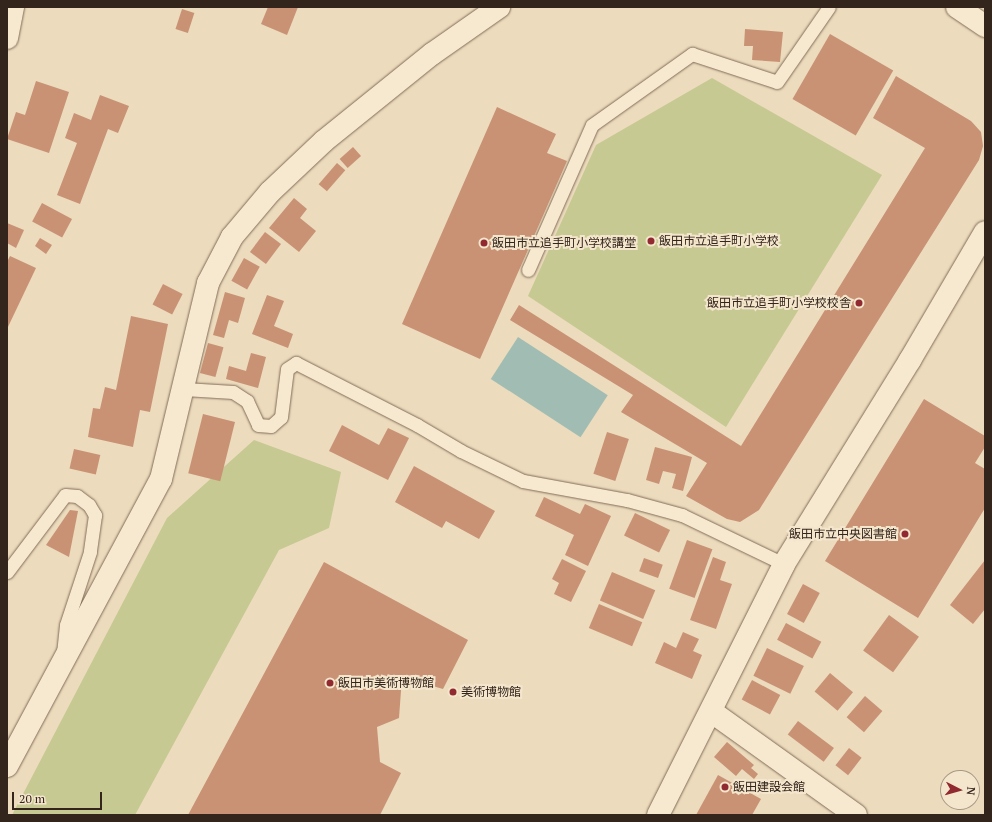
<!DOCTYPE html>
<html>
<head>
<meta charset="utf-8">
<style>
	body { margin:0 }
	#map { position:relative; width:992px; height:822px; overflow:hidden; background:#ecdbbd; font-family:"PT Serif","Noto Sans JP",serif }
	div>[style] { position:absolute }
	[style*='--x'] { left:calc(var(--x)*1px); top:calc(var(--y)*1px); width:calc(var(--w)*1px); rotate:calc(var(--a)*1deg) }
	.green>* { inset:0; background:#c6c992 }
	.water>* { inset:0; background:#a1bdb3; transform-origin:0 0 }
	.building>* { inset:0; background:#c99274; transform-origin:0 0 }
	.roads { filter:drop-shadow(0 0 1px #836c57) drop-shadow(0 0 1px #836c57) }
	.lane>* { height:13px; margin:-6.5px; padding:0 6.5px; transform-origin:6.5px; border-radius:6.5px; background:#f7e9d0 }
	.street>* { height:22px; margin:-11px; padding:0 11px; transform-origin:11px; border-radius:11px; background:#f7e9d0 }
	.secondary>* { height:22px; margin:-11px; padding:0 11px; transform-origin:11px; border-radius:11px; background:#f7e9d0 }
	.dots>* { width:11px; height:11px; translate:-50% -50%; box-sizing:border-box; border:2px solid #f4e6cc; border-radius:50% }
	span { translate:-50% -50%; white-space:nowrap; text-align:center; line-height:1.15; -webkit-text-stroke:4px #f4e6cc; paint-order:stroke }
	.poi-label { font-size:12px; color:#33251b }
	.left { translate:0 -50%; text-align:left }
	.right { translate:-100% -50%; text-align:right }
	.frame { position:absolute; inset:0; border:8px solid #33251b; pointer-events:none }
	.north { position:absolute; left:940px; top:770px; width:40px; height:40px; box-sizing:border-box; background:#f4e6cc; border:1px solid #a79985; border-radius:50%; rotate:96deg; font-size:11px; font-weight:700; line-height:16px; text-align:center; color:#33251b }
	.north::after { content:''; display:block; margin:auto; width:14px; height:18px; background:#902930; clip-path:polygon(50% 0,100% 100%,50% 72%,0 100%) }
	.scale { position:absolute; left:12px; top:792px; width:90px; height:18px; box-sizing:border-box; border:2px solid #33251b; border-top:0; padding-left:5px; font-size:12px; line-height:14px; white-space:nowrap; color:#33251b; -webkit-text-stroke:3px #f4e6cc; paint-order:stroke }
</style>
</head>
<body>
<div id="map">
	<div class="green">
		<i style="clip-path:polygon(712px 78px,882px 175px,726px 427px,528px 296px,596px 145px)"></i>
		<i style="clip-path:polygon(254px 440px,341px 472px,329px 528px,279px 550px,135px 815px,12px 815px,167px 518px)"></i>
	</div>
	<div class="water">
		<i style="left:518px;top:337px;width:107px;height:50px;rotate:33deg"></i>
	</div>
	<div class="building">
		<i style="clip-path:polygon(268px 7px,298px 7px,287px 35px,261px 24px)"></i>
		<i style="left:182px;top:9px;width:13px;height:21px;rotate:18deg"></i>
		<i style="clip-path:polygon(745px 29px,783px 32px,780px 62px,752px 60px,753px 46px,744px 46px)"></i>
		<i style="left:830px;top:34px;width:73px;height:75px;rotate:30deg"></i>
		<i style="clip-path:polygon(896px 76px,971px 121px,981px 132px,983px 146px,979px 160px,759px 510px,740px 522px,727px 519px,686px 496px,707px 463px,621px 412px,633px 395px,510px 320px,519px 305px,741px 446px,925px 148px,873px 118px)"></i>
		<i style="clip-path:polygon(36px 81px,69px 92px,49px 153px,7px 139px,16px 112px,25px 115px)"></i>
		<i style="clip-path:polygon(100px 95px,129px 106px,118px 133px,108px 129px,80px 204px,57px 195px,77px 143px,65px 138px,74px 113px,91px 120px)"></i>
		<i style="clip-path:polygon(497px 107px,556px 134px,547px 153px,567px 161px,480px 359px,402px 324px)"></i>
		<i style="left:353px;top:147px;width:12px;height:18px;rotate:48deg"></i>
		<i style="left:337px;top:163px;width:11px;height:28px;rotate:41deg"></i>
		<i style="clip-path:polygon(294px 198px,307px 209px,300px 218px,316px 231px,299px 252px,269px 228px)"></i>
		<i style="left:42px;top:203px;width:34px;height:21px;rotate:28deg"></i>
		<i style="clip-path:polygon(7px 223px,24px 230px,16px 248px,7px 243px)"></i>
		<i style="left:265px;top:232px;width:20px;height:25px;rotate:37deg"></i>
		<i style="clip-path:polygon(40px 238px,52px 245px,46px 254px,35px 246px)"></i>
		<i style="clip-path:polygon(10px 256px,36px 268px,7px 329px,7px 262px)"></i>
		<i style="left:244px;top:258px;width:18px;height:26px;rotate:29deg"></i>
		<i style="left:163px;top:284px;width:22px;height:23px;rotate:27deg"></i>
		<i style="clip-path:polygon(225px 292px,245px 298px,238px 323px,229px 320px,224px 338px,213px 335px)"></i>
		<i style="clip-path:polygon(267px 295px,284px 301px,274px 326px,293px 334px,288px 348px,252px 334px)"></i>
		<i style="clip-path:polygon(131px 316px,168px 324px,150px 412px,140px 410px,133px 447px,88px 437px,93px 408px,100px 409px,105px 387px,116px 390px)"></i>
		<i style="left:208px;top:343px;width:16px;height:31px;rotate:15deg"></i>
		<i style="clip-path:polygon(251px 353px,266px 357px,258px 388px,226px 379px,229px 366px,246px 371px)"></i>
		<i style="clip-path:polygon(924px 399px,985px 436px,985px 447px,975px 463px,985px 469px,985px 508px,918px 618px,825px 561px)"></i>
		<i style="left:203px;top:414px;width:33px;height:61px;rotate:14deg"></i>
		<i style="clip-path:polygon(342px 425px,379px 445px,388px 428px,409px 438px,388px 480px,329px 451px)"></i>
		<i style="left:607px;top:432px;width:23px;height:44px;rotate:18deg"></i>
		<i style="clip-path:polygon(655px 447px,692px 457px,683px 491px,672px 488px,676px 474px,663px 471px,659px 484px,646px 480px)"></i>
		<i style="left:74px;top:449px;width:27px;height:20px;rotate:13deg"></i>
		<i style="clip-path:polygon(414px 466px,495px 511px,479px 539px,446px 521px,442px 528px,395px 502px)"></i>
		<i style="clip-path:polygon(544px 497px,580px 514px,585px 504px,611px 516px,588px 566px,565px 555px,574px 535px,535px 516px)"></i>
		<i style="clip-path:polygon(70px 510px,78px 511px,69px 557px,46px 545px)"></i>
		<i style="left:635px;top:513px;width:39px;height:25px;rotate:26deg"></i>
		<i style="left:687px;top:540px;width:27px;height:52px;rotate:20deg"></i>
		<i style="clip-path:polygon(713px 557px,726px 562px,720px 580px,732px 584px,716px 629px,690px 620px)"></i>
		<i style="left:644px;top:558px;width:20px;height:14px;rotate:20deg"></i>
		<i style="clip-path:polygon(562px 559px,586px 571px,571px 602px,554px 594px,559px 583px,552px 579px)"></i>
		<i style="clip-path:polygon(985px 560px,985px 609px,973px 624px,950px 605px)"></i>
		<i style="clip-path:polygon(324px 562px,468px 640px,443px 689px,402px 677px,399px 718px,377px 727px,380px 762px,401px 773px,380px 815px,188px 815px)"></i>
		<i style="left:612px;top:572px;width:47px;height:31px;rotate:23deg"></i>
		<i style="left:803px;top:584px;width:19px;height:34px;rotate:28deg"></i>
		<i style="left:599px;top:604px;width:47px;height:26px;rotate:23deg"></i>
		<i style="left:889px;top:615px;width:37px;height:44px;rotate:36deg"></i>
		<i style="left:786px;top:623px;width:40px;height:19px;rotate:28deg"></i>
		<i style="clip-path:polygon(683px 632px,699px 639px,693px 651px,702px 655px,692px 679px,655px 663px,664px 642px,676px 648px)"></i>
		<i style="left:767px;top:648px;width:41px;height:31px;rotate:26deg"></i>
		<i style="left:830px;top:673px;width:30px;height:24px;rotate:40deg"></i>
		<i style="left:752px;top:680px;width:32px;height:22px;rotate:28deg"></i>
		<i style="left:865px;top:696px;width:23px;height:28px;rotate:41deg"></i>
		<i style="left:798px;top:721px;width:45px;height:17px;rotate:37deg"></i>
		<i style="clip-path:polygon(727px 742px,754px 765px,751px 768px,758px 774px,754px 779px,742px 769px,736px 776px,714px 757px)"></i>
		<i style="left:849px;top:748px;width:16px;height:22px;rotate:38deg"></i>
		<i style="clip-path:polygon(718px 775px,761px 799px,752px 815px,696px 815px)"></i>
	</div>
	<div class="roads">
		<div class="lane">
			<i style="--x:528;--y:270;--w:158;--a:-66.2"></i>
			<i style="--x:592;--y:125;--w:123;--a:-35.4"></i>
			<i style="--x:692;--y:54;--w:89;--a:18.2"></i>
			<i style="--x:777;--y:82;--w:91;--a:-55.3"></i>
			<i style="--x:184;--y:389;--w:49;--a:3.5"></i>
			<i style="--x:233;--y:392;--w:17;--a:33"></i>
			<i style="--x:247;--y:401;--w:26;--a:65"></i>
			<i style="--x:258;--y:425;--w:13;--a:4"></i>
			<i style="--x:271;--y:426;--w:13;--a:-42"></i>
			<i style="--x:281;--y:417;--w:48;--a:-82.9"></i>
			<i style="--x:287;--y:369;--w:11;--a:-34"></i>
			<i style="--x:296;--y:363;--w:136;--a:27.1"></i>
			<i style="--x:417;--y:425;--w:51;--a:30.6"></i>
			<i style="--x:461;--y:451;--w:69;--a:25.8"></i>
			<i style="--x:523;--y:481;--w:106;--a:10.4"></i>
			<i style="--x:627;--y:500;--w:57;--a:15.3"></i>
			<i style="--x:682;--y:515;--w:113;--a:25.7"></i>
			<i style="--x:7;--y:572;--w:96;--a:-53"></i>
			<i style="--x:65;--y:495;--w:12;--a:5"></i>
			<i style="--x:77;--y:496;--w:15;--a:37"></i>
			<i style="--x:89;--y:505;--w:12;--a:59"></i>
			<i style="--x:95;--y:515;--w:37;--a:98"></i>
			<i style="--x:90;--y:552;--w:77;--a:108.2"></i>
			<i style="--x:66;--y:625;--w:27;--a:96"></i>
		</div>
		<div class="street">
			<i style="--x:957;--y:7;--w:34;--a:34"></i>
			<i style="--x:7;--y:38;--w:32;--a:-79"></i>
			<i style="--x:658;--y:815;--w:281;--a:-63.3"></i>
			<i style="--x:784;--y:564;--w:240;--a:-58.3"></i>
			<i style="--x:910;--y:360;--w:148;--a:-59.6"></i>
		</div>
		<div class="secondary">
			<i style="--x:712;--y:712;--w:177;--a:35.6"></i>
			<i style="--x:7;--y:766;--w:326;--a:-61.8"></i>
			<i style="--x:161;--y:479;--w:202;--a:-76.5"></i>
			<i style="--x:208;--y:283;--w:52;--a:-62.4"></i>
			<i style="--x:232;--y:237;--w:59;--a:-49.8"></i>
			<i style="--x:270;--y:192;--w:74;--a:-43.4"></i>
			<i style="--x:324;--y:141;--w:139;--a:-38.9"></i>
			<i style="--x:432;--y:54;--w:82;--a:-35"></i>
		</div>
	</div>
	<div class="dots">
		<i style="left:651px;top:241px;background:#902930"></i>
		<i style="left:484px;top:243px;background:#902930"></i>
		<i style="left:859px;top:303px;background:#902930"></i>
		<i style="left:905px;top:534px;background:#902930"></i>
		<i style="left:330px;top:683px;background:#902930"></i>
		<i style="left:453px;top:692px;background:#902930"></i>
		<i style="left:725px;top:787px;background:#902930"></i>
	</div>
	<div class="poi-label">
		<span class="left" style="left:659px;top:241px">飯田市立追手町小学校</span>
		<span class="left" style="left:492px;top:243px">飯田市立追手町小学校講堂</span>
		<span class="right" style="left:851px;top:303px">飯田市立追手町小学校校舎</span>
		<span class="right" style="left:897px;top:534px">飯田市立中央図書館</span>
		<span class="left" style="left:338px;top:683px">飯田市美術博物館</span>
		<span class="left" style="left:461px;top:692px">美術博物館</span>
		<span class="left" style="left:733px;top:787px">飯田建設会館</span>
	</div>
	<div class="frame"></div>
	<div class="north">N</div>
	<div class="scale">20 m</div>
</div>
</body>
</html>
